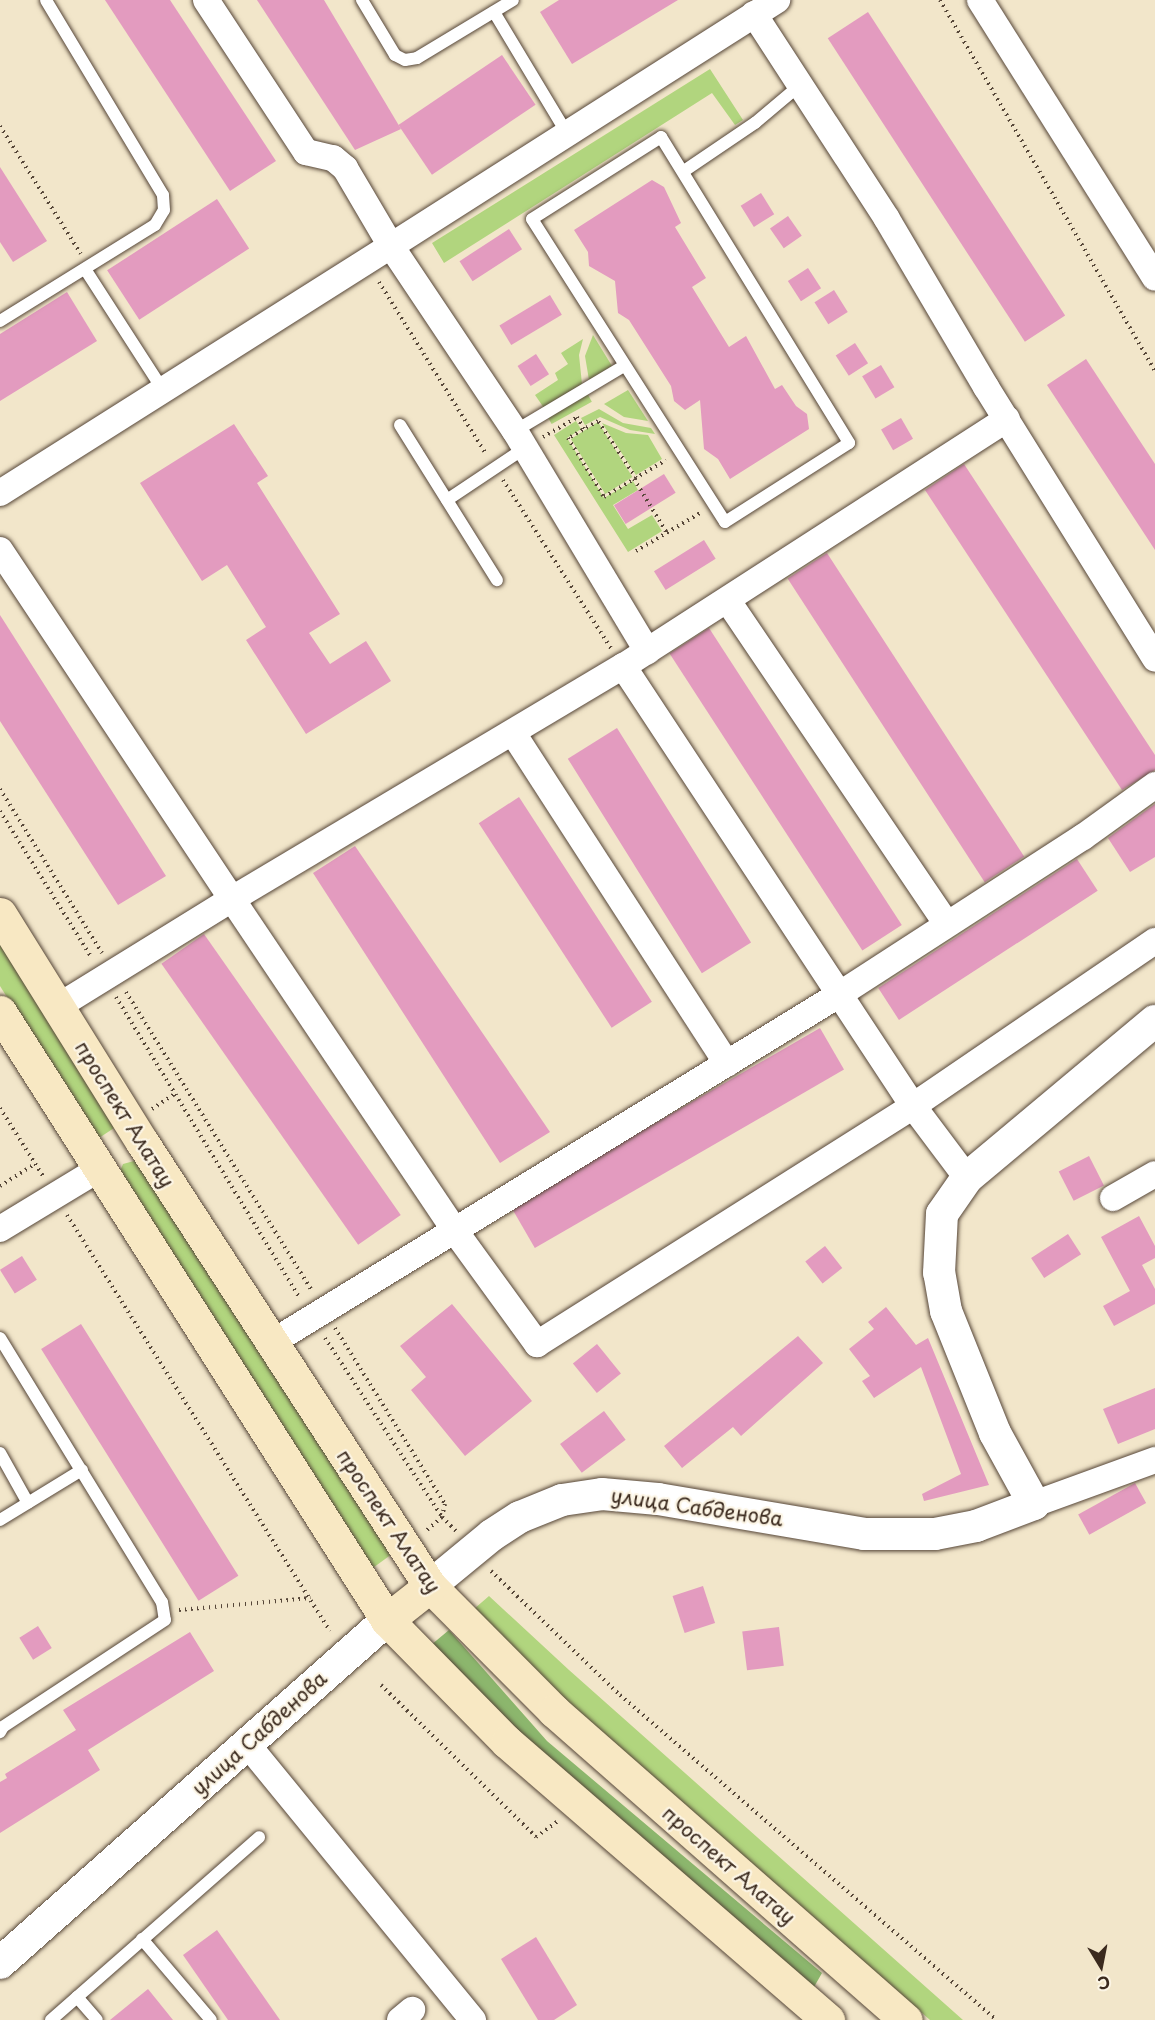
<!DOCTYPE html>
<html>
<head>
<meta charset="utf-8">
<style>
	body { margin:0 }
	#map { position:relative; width:1155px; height:2020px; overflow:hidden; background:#f2e6ca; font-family:"Playpen Sans",sans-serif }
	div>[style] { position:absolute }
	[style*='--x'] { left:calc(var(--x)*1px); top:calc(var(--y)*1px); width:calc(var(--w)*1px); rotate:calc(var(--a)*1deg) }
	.green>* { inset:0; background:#b1d57e; transform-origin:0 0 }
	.forest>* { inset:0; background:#8cb66d }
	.building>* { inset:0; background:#e39bbf; transform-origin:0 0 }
	.path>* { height:4px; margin-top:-2px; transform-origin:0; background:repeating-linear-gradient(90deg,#564638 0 1.5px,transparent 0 6px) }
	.roads { filter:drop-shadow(0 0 2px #564638) drop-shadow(0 0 2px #564638) }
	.service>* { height:12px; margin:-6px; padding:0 6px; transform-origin:6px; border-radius:6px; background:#fff }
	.minor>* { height:26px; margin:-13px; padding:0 13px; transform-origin:13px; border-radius:13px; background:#fff }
	.tertiary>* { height:32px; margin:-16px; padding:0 16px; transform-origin:16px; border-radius:16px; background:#fff }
	.secondary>* { height:33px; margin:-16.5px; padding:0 16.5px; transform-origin:16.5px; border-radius:16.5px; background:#f8e8c3 }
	span { translate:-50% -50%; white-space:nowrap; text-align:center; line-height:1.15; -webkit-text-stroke:4.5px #fcf5e5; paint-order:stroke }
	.street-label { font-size:20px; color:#3b2a1e }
	.north { position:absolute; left:1071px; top:1936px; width:60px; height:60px; -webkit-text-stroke:4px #fcf5e5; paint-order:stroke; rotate:170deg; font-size:16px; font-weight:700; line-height:24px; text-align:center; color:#3b2a1e }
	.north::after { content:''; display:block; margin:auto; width:21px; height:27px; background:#3b2a1e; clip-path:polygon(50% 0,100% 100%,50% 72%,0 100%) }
</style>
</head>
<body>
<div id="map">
	<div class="green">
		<i style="clip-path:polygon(710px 69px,743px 120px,735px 125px,712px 93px,444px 263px,432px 243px)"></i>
		<i style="clip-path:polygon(593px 335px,612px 366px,589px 380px,585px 356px)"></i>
		<i style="clip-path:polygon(583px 339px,579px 355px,582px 384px,544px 408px,535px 395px,558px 380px,555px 373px,568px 364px,561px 353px)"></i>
		<i style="clip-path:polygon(628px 390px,648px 421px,624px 417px,604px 404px)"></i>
		<i style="left:587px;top:393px;width:10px;height:46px;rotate:61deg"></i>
		<i style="clip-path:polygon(599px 409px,623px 423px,651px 428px,655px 434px,630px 430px,600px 417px,585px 425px,581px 418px)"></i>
		<i style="clip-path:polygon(576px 421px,581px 429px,567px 438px,604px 498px,633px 481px,638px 490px,613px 505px,628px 529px,652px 515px,662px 531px,628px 552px,554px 435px)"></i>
		<i style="left:598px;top:422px;width:65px;height:32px;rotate:58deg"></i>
		<i style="clip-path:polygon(602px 423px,626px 433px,648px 435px,662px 459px,636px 475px)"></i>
		<i style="clip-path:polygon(0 939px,117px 1126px,96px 1140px,0 986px)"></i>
		<i style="clip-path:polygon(134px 1161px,139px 1162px,392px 1554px,370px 1570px,119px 1174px,123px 1164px)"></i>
		<i style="clip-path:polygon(489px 1596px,569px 1670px,963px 2020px,930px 2020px,549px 1685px,474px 1609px)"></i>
	</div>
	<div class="forest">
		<i style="clip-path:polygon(449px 1630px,547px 1741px,822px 1973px,814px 1987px,532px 1752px,431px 1645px)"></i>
	</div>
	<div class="building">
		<i style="clip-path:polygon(105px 0,170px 0,276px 161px,230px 191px)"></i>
		<i style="clip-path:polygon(257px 0,324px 0,401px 129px,355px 150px)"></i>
		<i style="clip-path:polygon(559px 0,678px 0,572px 64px,540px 12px)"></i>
		<i style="left:868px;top:12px;width:362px;height:48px;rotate:57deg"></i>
		<i style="left:502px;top:55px;width:60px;height:125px;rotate:56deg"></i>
		<i style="clip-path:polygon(0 167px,47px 241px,13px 262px,0 242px)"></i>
		<i style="clip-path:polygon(652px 180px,664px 187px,681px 223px,675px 227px,706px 278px,692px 287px,729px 347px,746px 336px,775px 389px,782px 385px,796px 406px,807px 414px,809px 429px,730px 479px,718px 459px,704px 449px,700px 400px,685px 410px,674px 401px,671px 386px,629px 320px,618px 313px,615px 281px,589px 266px,588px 252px,574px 230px)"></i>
		<i style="left:761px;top:193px;width:25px;height:24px;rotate:58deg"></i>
		<i style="left:217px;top:199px;width:59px;height:131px;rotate:57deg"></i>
		<i style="left:788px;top:216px;width:24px;height:22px;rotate:55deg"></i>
		<i style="left:509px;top:229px;width:24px;height:59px;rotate:57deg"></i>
		<i style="left:808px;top:268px;width:24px;height:24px;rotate:57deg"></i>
		<i style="left:834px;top:290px;width:26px;height:23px;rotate:58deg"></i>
		<i style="clip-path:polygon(67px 292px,97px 341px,0 401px,0 334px)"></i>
		<i style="left:550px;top:295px;width:23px;height:59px;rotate:59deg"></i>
		<i style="left:855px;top:343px;width:24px;height:23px;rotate:57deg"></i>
		<i style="left:536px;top:354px;width:24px;height:22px;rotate:57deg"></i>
		<i style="clip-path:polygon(1086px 359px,1155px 464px,1155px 550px,1047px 385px)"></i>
		<i style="left:881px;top:365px;width:26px;height:22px;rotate:59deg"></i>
		<i style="left:901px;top:418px;width:24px;height:23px;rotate:60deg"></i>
		<i style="clip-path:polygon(234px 424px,268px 476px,257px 483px,340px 614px,309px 633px,330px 664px,366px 641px,391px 681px,306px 734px,246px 640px,266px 627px,227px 565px,202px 581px,140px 483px)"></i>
		<i style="clip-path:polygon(964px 464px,1155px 755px,1155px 770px,1122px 790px,925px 490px)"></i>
		<i style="left:664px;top:474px;width:22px;height:59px;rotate:58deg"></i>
		<i style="left:704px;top:540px;width:22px;height:59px;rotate:58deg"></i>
		<i style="left:827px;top:553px;width:362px;height:47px;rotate:57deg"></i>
		<i style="clip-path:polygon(0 615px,166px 876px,118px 905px,0 721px)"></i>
		<i style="left:709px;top:628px;width:354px;height:47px;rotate:57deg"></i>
		<i style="left:617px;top:728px;width:253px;height:58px;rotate:58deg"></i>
		<i style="left:519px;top:797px;width:244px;height:48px;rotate:57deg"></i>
		<i style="clip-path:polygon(1155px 804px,1155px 857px,1130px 872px,1108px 838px)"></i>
		<i style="clip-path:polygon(355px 846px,550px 1132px,500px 1163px,313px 873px)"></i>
		<i style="left:1077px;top:859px;width:38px;height:237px;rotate:57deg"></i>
		<i style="left:204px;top:934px;width:343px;height:52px;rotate:55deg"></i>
		<i style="left:820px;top:1028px;width:48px;height:357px;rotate:60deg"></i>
		<i style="left:1089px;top:1156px;width:33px;height:34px;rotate:63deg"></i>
		<i style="clip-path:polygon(1139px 1216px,1155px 1246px,1155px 1258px,1142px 1265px,1155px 1289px,1155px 1304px,1114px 1326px,1103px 1306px,1130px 1291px,1101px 1237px)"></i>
		<i style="left:1068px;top:1234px;width:24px;height:44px;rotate:57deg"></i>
		<i style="left:825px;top:1246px;width:28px;height:25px;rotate:52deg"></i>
		<i style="left:22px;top:1256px;width:28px;height:26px;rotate:58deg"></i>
		<i style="clip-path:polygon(452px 1304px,532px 1401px,465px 1456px,411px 1390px,426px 1377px,400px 1346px)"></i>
		<i style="clip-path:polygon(886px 1307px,916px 1345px,928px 1338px,989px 1485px,924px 1501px,922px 1494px,961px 1474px,921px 1367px,874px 1398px,862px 1381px,870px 1376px,849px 1349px,874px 1329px,868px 1322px)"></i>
		<i style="left:81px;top:1324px;width:297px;height:47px;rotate:58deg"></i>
		<i style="clip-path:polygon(798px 1336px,823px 1363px,741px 1436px,733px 1427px,682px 1468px,664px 1446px)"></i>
		<i style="left:597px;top:1344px;width:38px;height:31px;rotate:51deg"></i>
		<i style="clip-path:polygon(1155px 1388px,1155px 1429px,1118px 1444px,1103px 1409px)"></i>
		<i style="left:604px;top:1411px;width:36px;height:55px;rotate:53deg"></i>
		<i style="left:1135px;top:1483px;width:23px;height:65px;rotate:61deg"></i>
		<i style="left:703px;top:1586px;width:39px;height:32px;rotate:72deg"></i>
		<i style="left:38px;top:1626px;width:26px;height:22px;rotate:58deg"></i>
		<i style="left:779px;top:1627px;width:39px;height:37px;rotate:83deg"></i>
		<i style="clip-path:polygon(190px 1632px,214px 1671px,88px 1750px,100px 1770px,0 1833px,0 1782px,7px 1778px,5px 1774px,76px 1730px,63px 1710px)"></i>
		<i style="clip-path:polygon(217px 1930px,280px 2020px,228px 2020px,183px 1955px)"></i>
		<i style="clip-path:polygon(536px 1937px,577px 2005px,554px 2020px,538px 2020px,501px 1959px)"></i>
		<i style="clip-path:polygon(148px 1989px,173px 2020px,110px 2020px)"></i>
	</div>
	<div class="path">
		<i style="--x:940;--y:0;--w:429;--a:59.9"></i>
		<i style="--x:0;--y:126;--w:151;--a:57.7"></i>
		<i style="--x:379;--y:282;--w:203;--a:58.1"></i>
		<i style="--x:543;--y:437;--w:39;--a:-30"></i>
		<i style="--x:577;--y:417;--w:14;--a:60"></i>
		<i style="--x:636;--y:478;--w:69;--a:-123.7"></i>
		<i style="--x:598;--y:421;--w:34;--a:150"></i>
		<i style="--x:568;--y:438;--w:69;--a:58.6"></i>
		<i style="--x:604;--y:497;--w:72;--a:-30.8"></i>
		<i style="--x:634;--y:479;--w:63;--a:58.6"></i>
		<i style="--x:503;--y:480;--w:200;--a:57.3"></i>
		<i style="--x:636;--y:551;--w:74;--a:-30.7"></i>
		<i style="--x:0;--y:789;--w:193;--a:58.1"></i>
		<i style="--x:0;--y:811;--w:173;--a:58"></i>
		<i style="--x:126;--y:992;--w:352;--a:58.1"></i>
		<i style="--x:116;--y:997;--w:353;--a:58.6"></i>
		<i style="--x:0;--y:1108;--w:80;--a:57.7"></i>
		<i style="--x:152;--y:1109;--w:29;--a:-34"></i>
		<i style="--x:0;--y:1186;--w:41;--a:-32.2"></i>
		<i style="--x:67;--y:1215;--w:492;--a:57.7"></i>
		<i style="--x:335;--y:1328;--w:208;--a:58"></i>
		<i style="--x:445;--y:1504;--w:13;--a:103"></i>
		<i style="--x:442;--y:1517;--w:21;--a:139"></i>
		<i style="--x:325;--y:1338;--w:214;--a:56.8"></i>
		<i style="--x:442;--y:1517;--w:21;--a:45"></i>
		<i style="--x:491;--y:1571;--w:179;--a:43.9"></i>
		<i style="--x:620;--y:1695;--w:497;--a:40.8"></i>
		<i style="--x:179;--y:1610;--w:132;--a:-5.2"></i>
		<i style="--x:381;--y:1685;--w:217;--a:44.4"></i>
		<i style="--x:536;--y:1837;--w:27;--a:-36"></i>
	</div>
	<div class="roads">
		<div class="service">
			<i style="--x:362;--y:0;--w:64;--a:59"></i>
			<i style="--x:395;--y:55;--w:11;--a:27"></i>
			<i style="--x:405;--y:60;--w:12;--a:-9"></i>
			<i style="--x:417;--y:58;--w:112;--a:-31.1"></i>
			<i style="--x:494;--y:12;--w:144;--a:59"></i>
			<i style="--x:661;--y:137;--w:359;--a:58.4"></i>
			<i style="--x:849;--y:443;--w:147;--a:147.5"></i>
			<i style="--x:725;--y:522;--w:359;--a:-122.5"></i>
			<i style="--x:532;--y:219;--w:153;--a:-32.4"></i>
			<i style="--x:684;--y:171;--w:86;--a:-34.1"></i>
			<i style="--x:755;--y:123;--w:57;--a:-40.1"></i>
			<i style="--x:85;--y:269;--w:144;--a:57.2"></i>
			<i style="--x:0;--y:321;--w:182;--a:-31.8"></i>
			<i style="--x:155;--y:225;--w:17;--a:-59"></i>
			<i style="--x:164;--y:210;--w:15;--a:-94"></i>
			<i style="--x:163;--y:195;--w:227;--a:-121"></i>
			<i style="--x:400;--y:425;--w:183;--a:58"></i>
			<i style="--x:515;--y:431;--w:127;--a:-30.8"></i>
			<i style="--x:447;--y:500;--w:94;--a:-33.7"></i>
			<i style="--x:0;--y:1338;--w:310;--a:58.5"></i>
			<i style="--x:162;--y:1602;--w:18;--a:81"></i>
			<i style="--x:165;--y:1620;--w:194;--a:146.6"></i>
			<i style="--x:3;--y:1727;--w:6;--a:121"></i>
			<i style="--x:0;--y:1453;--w:57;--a:60.8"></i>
			<i style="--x:0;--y:1520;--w:96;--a:-31.4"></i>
			<i style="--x:142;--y:1939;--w:106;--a:49.6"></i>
			<i style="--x:77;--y:1997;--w:30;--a:49"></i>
			<i style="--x:51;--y:2020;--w:277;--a:-41.3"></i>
		</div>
		<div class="minor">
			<i style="--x:206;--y:0;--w:182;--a:56.7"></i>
			<i style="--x:306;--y:152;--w:28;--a:13"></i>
			<i style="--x:333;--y:158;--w:16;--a:40"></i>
			<i style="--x:345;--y:168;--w:91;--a:59.5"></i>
			<i style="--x:391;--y:246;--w:458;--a:-32.5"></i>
			<i style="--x:980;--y:0;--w:328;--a:57.8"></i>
			<i style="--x:754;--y:14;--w:244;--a:57"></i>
			<i style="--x:887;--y:219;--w:195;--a:59.5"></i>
			<i style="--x:986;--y:387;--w:320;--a:58.1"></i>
			<i style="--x:1007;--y:419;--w:457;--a:147.2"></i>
			<i style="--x:623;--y:666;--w:455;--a:149.2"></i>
			<i style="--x:232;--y:899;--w:400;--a:56.1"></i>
			<i style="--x:455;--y:1231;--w:140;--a:54"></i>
			<i style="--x:537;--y:1344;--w:445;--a:-32.3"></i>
			<i style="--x:913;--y:1106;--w:293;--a:-34.3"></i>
			<i style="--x:0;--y:493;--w:462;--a:-32.3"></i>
			<i style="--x:391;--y:246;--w:223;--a:56.2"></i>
			<i style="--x:515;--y:431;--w:257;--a:59"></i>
			<i style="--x:0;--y:550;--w:419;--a:56.4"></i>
			<i style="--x:232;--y:899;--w:206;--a:148.3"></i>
			<i style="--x:728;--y:601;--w:389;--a:55.9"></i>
			<i style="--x:623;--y:666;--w:527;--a:56.61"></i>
			<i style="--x:913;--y:1106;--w:90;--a:53.1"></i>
			<i style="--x:513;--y:733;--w:394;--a:57.1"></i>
			<i style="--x:1113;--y:1198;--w:48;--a:-29.7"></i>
			<i style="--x:0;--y:1229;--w:116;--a:-31.2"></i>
			<i style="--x:271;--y:1343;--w:668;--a:-31.52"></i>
			<i style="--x:840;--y:994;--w:289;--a:-32.9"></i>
			<i style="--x:1083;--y:837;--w:89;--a:-35.8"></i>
			<i style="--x:1034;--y:1504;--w:129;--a:-20"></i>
			<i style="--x:247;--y:1744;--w:357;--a:50.7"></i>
			<i style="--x:400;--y:2020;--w:16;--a:-40"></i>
		</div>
		<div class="tertiary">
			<i style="--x:430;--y:1586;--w:80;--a:-39.4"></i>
			<i style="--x:492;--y:1535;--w:33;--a:-33"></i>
			<i style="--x:520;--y:1517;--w:45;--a:-22"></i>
			<i style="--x:562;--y:1500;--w:40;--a:-8.5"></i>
			<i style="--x:602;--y:1494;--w:56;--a:5.1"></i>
			<i style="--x:658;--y:1499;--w:209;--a:9.6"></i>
			<i style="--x:864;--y:1534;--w:71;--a:0"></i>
			<i style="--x:935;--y:1534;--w:42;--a:-11"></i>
			<i style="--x:976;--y:1526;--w:62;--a:-20.8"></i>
			<i style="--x:1034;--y:1504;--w:81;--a:-118.8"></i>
			<i style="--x:995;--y:1433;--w:131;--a:-111.9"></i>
			<i style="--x:946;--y:1311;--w:39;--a:-100"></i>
			<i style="--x:939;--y:1273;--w:59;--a:-87.1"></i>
			<i style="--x:942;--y:1214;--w:44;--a:-55.2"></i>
			<i style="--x:967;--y:1178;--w:245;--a:-39.9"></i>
			<i style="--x:0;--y:1963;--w:517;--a:-41.55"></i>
		</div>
		<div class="secondary">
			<i style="--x:0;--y:914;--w:269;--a:58.1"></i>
			<i style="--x:142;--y:1142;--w:529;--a:57.03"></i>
			<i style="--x:430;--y:1586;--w:176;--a:45.2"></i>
			<i style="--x:554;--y:1711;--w:468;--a:41.3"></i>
			<i style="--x:0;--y:1012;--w:721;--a:57.52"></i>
			<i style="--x:387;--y:1620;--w:171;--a:45.5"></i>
			<i style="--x:507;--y:1742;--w:425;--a:40.9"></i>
			<i style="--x:387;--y:1620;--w:55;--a:-38.3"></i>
		</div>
	</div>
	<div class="street-label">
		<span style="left:125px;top:1114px;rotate:58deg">проспект Алатау</span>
		<span style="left:697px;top:1507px;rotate:8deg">улица Сабденова</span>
		<span style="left:389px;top:1521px;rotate:56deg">проспект Алатау</span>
		<span style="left:259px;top:1733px;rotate:-42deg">улица Сабденова</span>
		<span style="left:729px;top:1865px;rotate:41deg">проспект Алатау</span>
	</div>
	<div class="north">С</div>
</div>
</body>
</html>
